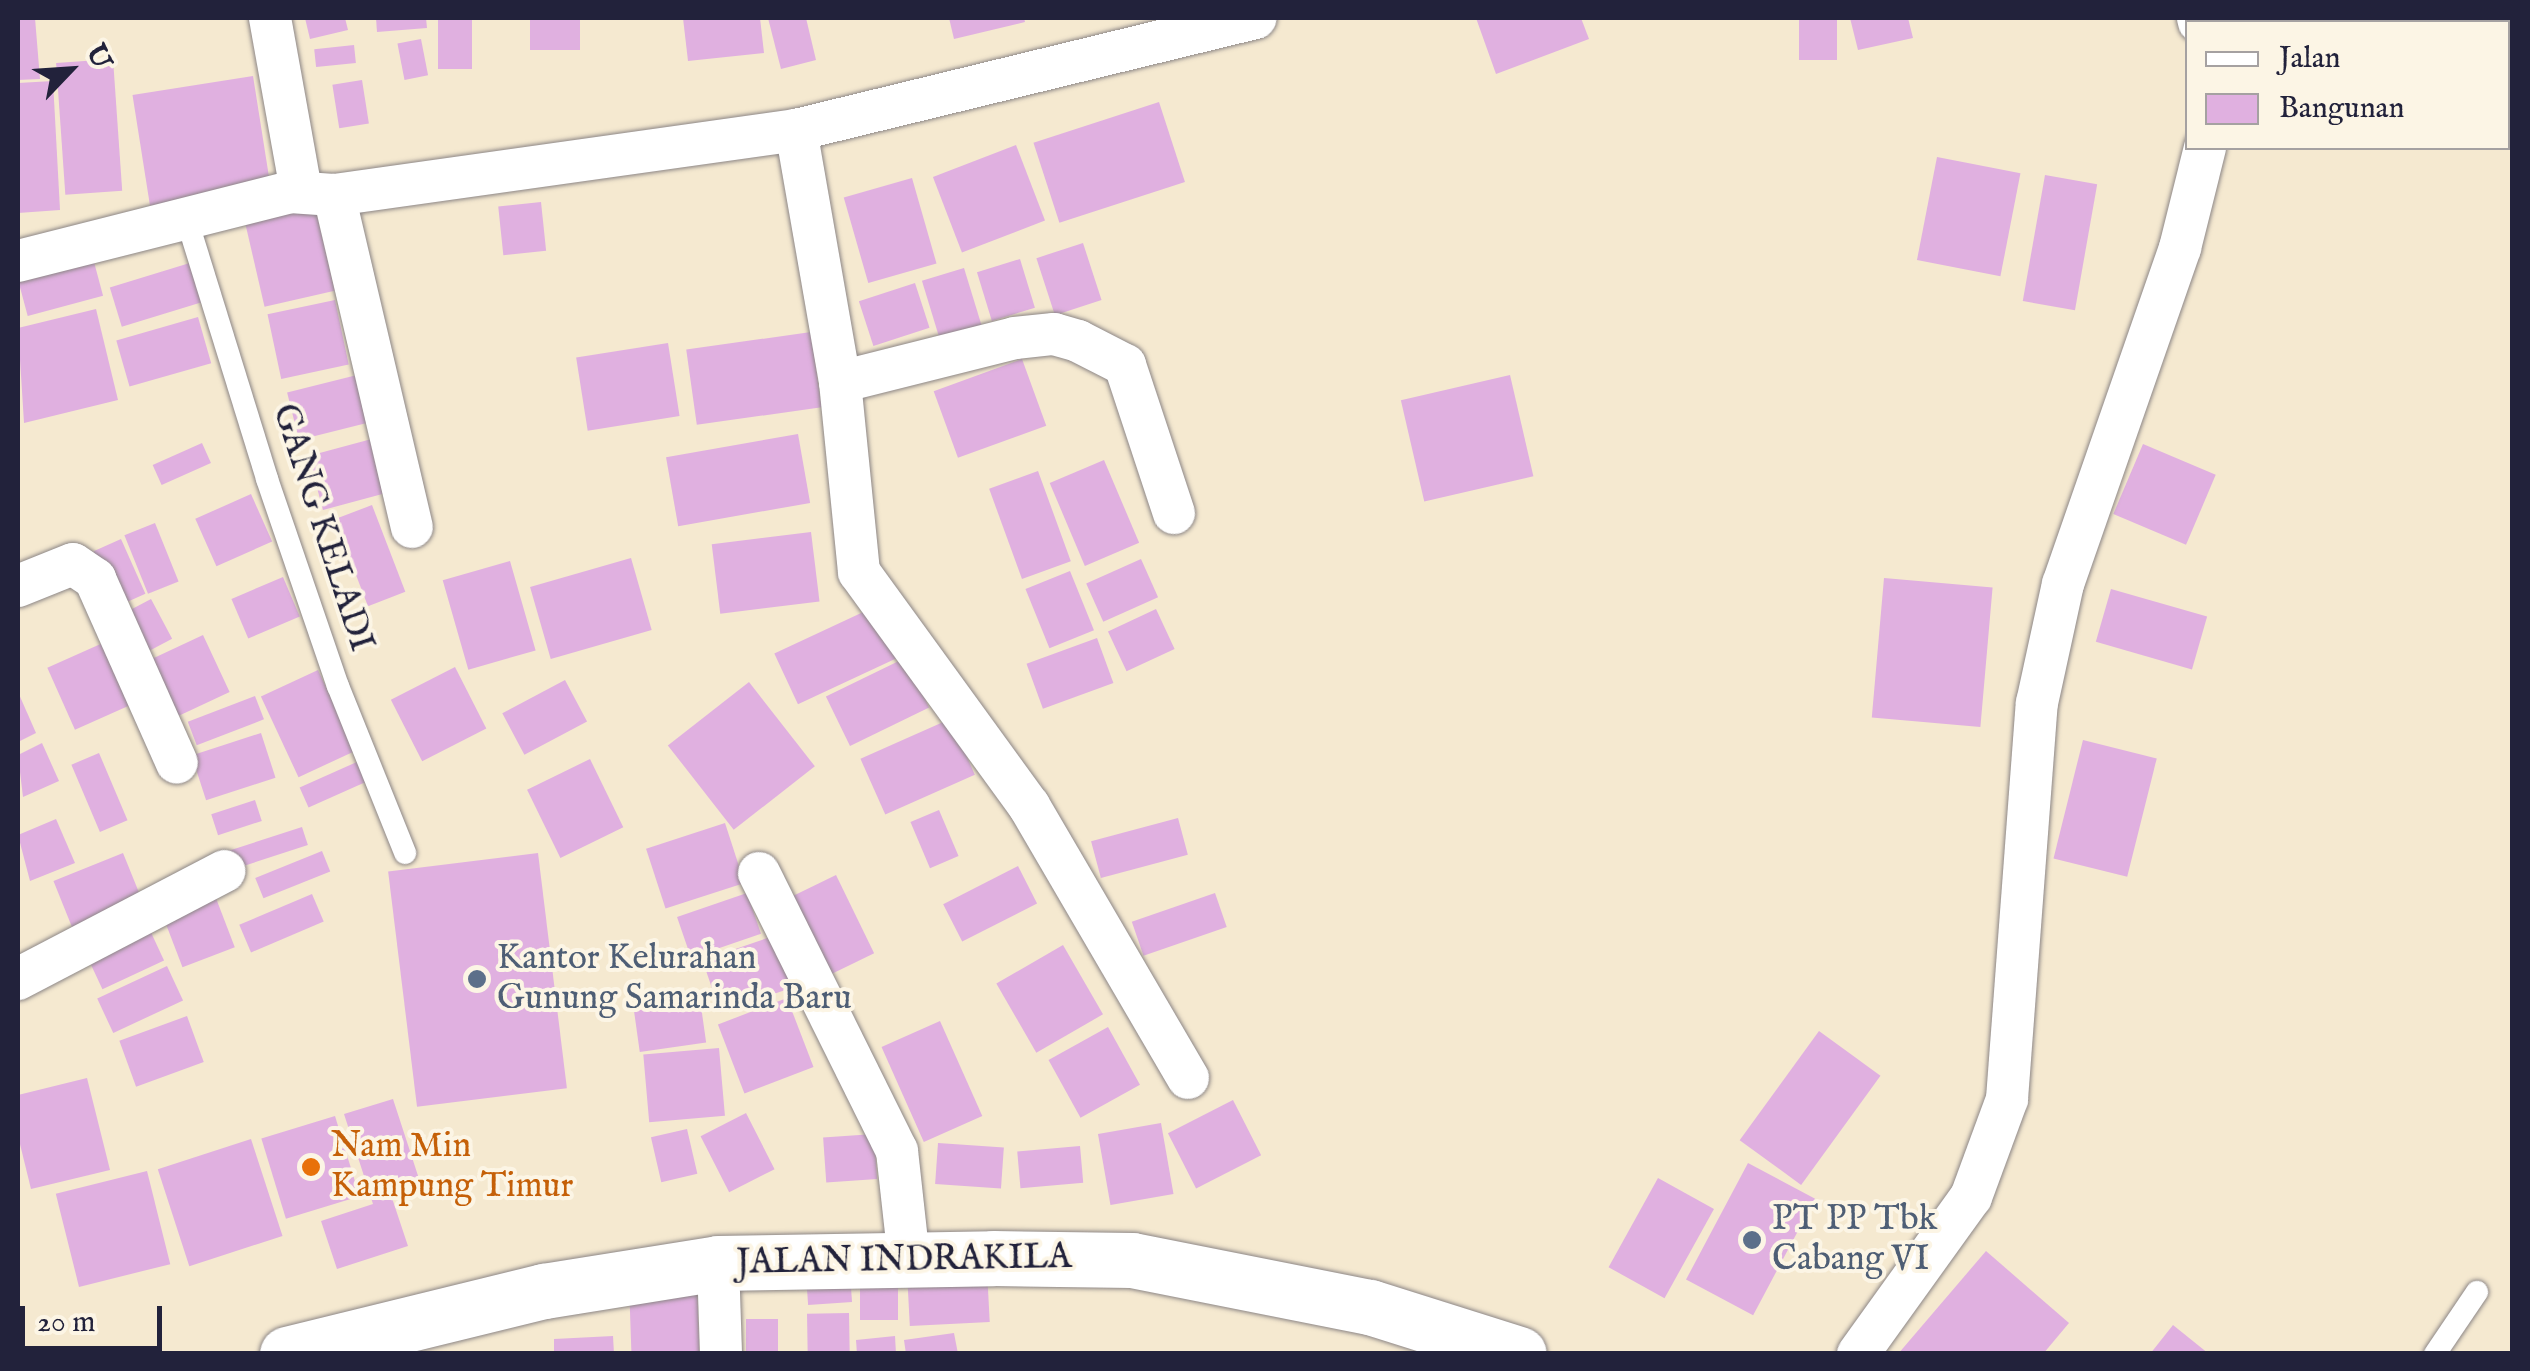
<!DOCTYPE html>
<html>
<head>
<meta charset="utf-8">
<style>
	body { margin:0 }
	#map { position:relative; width:2530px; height:1371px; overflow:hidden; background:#f5e9d0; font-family:"IM FELL English",serif }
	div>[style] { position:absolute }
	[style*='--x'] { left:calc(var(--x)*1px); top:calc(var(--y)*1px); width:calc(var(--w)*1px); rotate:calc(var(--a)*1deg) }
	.building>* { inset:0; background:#e0b0e0; transform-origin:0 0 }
	.roads { filter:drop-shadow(0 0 2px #8c8686) drop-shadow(0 0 2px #8c8686) }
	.service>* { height:22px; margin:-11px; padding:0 11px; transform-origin:11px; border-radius:11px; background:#fff }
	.minor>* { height:42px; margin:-21px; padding:0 21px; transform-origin:21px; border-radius:21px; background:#fff }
	.tertiary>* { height:55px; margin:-27.5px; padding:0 27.5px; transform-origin:27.5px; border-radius:27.5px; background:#fff }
	.dots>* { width:28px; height:28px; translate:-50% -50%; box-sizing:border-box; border:5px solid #fcf5e5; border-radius:50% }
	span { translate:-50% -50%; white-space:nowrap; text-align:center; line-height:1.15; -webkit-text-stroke:8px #fcf5e5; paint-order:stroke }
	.street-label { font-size:35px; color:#22223b }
	.service-label { font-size:35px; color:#4e5e75 }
	.left { translate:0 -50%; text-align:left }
	.food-label { font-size:35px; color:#c56008 }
	.frame { position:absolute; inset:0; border:20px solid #22223b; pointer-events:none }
	.legend { position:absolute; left:2185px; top:20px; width:325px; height:130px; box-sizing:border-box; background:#fcf5e5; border:2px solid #a5a1a1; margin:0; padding:12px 18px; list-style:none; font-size:30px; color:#22223b }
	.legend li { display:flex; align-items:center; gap:20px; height:50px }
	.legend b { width:50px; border:2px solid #a5a1a1 }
	.north { position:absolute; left:20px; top:20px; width:100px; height:100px; -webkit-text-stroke:8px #fcf5e5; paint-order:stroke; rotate:65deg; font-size:28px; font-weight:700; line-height:40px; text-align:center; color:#22223b }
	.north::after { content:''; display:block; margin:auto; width:35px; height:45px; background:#22223b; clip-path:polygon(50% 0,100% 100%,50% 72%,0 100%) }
	.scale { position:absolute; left:20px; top:1306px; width:142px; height:45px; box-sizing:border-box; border:5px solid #22223b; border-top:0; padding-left:12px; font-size:30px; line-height:35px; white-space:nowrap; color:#22223b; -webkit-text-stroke:8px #fcf5e5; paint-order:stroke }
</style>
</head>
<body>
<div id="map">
	<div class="building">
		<i style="clip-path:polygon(18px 18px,35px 18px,40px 79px,18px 80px)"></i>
		<i style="clip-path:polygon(305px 18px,345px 18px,348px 30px,310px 39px)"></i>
		<i style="clip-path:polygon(376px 18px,426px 18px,427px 28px,377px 32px)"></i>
		<i style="left:438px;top:18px;width:34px;height:51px"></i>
		<i style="left:530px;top:18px;width:50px;height:32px"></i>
		<i style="clip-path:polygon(683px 18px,760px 18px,764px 53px,688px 61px)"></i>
		<i style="clip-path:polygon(768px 18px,806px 18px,816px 60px,781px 69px)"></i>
		<i style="clip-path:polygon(949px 18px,1024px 18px,1025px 22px,954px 39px)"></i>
		<i style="clip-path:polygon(1476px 18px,1581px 18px,1589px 39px,1496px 74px)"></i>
		<i style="left:1799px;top:18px;width:38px;height:42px"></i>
		<i style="clip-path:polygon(1850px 18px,1908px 18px,1913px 38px,1858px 50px)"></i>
		<i style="left:421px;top:39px;width:37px;height:24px;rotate:79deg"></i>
		<i style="left:354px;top:45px;width:18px;height:40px;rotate:84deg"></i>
		<i style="left:113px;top:59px;width:132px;height:57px;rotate:86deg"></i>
		<i style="left:253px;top:76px;width:112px;height:122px;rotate:81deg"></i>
		<i style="left:362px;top:80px;width:44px;height:30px;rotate:81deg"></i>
		<i style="clip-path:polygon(53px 81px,60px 210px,18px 213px,18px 83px)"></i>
		<i style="left:1159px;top:102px;width:84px;height:132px;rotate:72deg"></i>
		<i style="left:1016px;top:145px;width:81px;height:89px;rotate:69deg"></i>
		<i style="left:1937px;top:157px;width:85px;height:105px;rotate:11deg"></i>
		<i style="left:2045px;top:175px;width:53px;height:128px;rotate:10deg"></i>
		<i style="left:912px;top:178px;width:89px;height:71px;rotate:74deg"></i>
		<i style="left:314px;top:201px;width:92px;height:72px;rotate:77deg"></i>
		<i style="left:541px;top:202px;width:49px;height:43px;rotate:84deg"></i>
		<i style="left:1083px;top:243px;width:60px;height:49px;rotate:72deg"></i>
		<i style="left:1020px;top:259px;width:51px;height:45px;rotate:73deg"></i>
		<i style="left:94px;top:262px;width:35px;height:78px;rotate:75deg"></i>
		<i style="left:193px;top:262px;width:41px;height:87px;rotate:73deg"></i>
		<i style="left:964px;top:268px;width:72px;height:44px;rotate:73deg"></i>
		<i style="left:915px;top:283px;width:47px;height:59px;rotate:72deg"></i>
		<i style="left:335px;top:300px;width:66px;height:69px;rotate:78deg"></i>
		<i style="clip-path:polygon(96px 309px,118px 400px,24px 423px,18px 328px)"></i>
		<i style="left:198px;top:317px;width:48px;height:85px;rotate:74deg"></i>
		<i style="left:811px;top:332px;width:76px;height:126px;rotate:82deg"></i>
		<i style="left:668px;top:343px;width:74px;height:93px;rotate:81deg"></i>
		<i style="left:1022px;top:359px;width:71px;height:94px;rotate:70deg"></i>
		<i style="left:357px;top:375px;width:49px;height:72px;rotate:76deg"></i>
		<i style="left:1510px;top:375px;width:104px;height:112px;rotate:77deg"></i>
		<i style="left:798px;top:434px;width:70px;height:134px;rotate:80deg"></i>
		<i style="left:379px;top:437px;width:56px;height:73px;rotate:75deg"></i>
		<i style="left:202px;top:443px;width:22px;height:54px;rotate:66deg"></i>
		<i style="left:2143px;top:444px;width:79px;height:76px;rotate:23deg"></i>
		<i style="left:1104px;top:460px;width:90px;height:59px;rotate:67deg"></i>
		<i style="left:1038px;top:471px;width:96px;height:52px;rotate:70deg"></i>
		<i style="left:251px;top:494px;width:52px;height:61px;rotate:66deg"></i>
		<i style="left:372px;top:505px;width:93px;height:40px;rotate:69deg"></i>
		<i style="left:155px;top:523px;width:63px;height:33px;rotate:68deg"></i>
		<i style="left:811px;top:532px;width:70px;height:100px;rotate:83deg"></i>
		<i style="left:121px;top:539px;width:60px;height:30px;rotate:66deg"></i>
		<i style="left:631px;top:558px;width:75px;height:105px;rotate:74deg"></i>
		<i style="left:1141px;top:559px;width:42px;height:60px;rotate:66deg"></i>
		<i style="left:510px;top:561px;width:93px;height:70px;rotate:74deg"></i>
		<i style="left:1070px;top:571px;width:64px;height:48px;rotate:68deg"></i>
		<i style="left:283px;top:577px;width:43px;height:56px;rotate:67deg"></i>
		<i style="left:1884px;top:578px;width:109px;height:140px;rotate:5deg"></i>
		<i style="left:2111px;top:589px;width:100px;height:55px;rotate:16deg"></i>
		<i style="left:151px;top:599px;width:45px;height:30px;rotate:62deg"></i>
		<i style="left:874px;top:607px;width:56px;height:110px;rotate:65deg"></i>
		<i style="left:1156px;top:609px;width:44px;height:53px;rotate:65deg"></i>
		<i style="left:203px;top:635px;width:63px;height:66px;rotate:65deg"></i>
		<i style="left:114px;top:638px;width:68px;height:73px;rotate:66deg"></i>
		<i style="left:1097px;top:638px;width:48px;height:75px;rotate:70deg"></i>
		<i style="left:905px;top:658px;width:55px;height:88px;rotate:64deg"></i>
		<i style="left:455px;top:667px;width:69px;height:72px;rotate:63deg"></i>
		<i style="left:318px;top:670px;width:89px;height:63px;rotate:65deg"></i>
		<i style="left:565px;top:680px;width:47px;height:71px;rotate:62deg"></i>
		<i style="left:749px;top:682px;width:107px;height:103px;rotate:52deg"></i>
		<i style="clip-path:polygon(18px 692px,36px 733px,18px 742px)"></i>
		<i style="left:255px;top:696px;width:25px;height:72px;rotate:69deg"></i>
		<i style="left:950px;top:719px;width:61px;height:98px;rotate:66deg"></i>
		<i style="left:261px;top:733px;width:47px;height:73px;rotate:72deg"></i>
		<i style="left:2083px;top:740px;width:76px;height:122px;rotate:14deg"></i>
		<i style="clip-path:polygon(42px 743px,59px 781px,23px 797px,18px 755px)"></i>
		<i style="left:99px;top:753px;width:73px;height:30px;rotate:67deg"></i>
		<i style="left:590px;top:759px;width:76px;height:70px;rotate:64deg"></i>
		<i style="left:359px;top:761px;width:22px;height:65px;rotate:66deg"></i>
		<i style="left:255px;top:800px;width:22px;height:46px;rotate:72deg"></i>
		<i style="left:939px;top:810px;width:50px;height:31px;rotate:67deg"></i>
		<i style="left:1178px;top:818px;width:38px;height:90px;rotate:75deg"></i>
		<i style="clip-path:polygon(56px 819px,75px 863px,30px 881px,18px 835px)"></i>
		<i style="left:725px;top:823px;width:63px;height:83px;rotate:72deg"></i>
		<i style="left:302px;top:827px;width:19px;height:86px;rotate:72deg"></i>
		<i style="left:322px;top:851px;width:22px;height:72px;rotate:68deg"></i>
		<i style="left:123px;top:853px;width:54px;height:75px;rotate:68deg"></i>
		<i style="left:538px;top:853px;width:237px;height:151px;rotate:83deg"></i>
		<i style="left:1018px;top:866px;width:42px;height:84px;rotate:63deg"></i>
		<i style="left:836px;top:875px;width:87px;height:60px;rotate:64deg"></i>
		<i style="left:214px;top:893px;width:58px;height:56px;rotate:69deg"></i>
		<i style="left:747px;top:893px;width:43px;height:74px;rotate:71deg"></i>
		<i style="left:1215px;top:893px;width:36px;height:88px;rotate:71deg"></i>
		<i style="left:312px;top:894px;width:30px;height:79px;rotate:67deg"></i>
		<i style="left:148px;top:926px;width:38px;height:68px;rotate:65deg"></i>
		<i style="left:779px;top:934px;width:55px;height:81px;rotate:71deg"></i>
		<i style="left:1063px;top:945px;width:80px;height:77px;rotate:60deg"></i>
		<i style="left:167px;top:966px;width:38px;height:77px;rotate:65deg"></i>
		<i style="left:787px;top:998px;width:74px;height:74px;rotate:69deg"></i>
		<i style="left:700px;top:999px;width:44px;height:67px;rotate:82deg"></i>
		<i style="left:187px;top:1016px;width:49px;height:72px;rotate:70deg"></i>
		<i style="left:940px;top:1021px;width:104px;height:64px;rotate:66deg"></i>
		<i style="left:1108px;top:1027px;width:66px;height:68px;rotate:61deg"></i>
		<i style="left:1819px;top:1031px;width:76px;height:135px;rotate:36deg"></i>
		<i style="left:719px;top:1048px;width:68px;height:76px;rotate:85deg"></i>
		<i style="clip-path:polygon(87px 1078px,110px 1170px,31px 1189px,18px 1136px,18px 1095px)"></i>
		<i style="clip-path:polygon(393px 1099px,422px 1188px,392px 1198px,408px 1246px,337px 1269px,321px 1221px,373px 1204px,344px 1114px)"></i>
		<i style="left:1233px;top:1100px;width:62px;height:73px;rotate:63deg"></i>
		<i style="left:746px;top:1113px;width:63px;height:51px;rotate:63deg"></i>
		<i style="left:335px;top:1116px;width:84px;height:77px;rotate:73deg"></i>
		<i style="left:1161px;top:1123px;width:72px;height:64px;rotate:80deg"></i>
		<i style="left:687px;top:1129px;width:46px;height:37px;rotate:77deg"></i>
		<i style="left:874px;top:1134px;width:45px;height:51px;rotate:86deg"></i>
		<i style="left:251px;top:1139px;width:102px;height:98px;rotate:72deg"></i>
		<i style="left:938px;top:1143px;width:66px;height:41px;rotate:4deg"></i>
		<i style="left:1080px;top:1146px;width:37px;height:63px;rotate:85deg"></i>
		<i style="left:1748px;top:1163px;width:76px;height:132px;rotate:28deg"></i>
		<i style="left:147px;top:1171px;width:96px;height:94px;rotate:76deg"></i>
		<i style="left:1658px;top:1178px;width:64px;height:102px;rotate:29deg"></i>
		<i style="clip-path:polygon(1986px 1251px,2069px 1323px,2043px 1354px,1898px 1354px)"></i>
		<i style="left:860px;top:1266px;width:38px;height:54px"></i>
		<i style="left:987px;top:1270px;width:52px;height:80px;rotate:87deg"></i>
		<i style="left:850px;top:1273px;width:29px;height:44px;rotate:86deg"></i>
		<i style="left:697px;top:1282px;width:72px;height:68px;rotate:88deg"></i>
		<i style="left:849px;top:1313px;width:41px;height:42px;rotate:89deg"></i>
		<i style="left:746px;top:1319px;width:32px;height:35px"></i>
		<i style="clip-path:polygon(2173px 1325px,2209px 1354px,2150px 1354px)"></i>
		<i style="clip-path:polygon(954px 1333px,958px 1354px,906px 1354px,904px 1340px)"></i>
		<i style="clip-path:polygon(613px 1336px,614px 1354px,554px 1354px,554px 1339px)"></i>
		<i style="clip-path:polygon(895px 1336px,896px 1354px,857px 1354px,856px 1340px)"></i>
	</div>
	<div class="roads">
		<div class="service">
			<i style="--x:187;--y:220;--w:271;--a:72.8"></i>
			<i style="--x:267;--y:479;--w:219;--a:71.1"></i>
			<i style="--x:338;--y:686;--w:180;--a:68.1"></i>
			<i style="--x:2435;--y:1354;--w:75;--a:-55.9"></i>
		</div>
		<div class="minor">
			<i style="--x:270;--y:18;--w:175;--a:79.8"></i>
			<i style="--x:2198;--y:18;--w:4;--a:76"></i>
			<i style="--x:334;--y:195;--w:341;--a:76.8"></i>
			<i style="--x:18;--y:261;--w:281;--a:-14.2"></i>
			<i style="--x:290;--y:192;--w:44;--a:3.9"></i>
			<i style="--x:334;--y:195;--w:467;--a:-8"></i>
			<i style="--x:840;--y:382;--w:180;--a:-14.1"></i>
			<i style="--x:1015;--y:338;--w:39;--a:-6"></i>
			<i style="--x:1054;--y:334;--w:25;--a:16"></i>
			<i style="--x:1078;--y:341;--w:53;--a:27.1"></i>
			<i style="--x:1125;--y:365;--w:156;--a:71.7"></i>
			<i style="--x:18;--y:586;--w:59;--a:-21.8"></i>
			<i style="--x:73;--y:564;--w:27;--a:34"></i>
			<i style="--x:95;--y:579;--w:201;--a:66"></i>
			<i style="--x:759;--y:873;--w:310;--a:63.6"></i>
			<i style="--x:897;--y:1151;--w:109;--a:83.7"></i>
			<i style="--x:18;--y:979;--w:233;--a:-27.6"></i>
			<i style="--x:1188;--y:1078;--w:315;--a:-120.3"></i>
			<i style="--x:1029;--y:806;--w:289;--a:-126"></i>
			<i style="--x:859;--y:572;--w:191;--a:-95.7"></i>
			<i style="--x:840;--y:382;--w:256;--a:-99.9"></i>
			<i style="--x:796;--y:130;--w:473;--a:-13.7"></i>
			<i style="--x:718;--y:1263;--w:91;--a:88.1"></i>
			<i style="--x:1858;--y:1354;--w:193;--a:-54.3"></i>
			<i style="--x:1971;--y:1197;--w:104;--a:-69.8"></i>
			<i style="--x:2007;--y:1099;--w:397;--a:-85.7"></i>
			<i style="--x:2037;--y:703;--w:122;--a:-77.7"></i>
			<i style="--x:2063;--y:584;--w:356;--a:-70.8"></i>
			<i style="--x:2180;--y:248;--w:103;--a:-76"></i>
		</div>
		<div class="tertiary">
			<i style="--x:287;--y:1354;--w:265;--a:-13.8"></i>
			<i style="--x:544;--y:1291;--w:176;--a:-9.1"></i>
			<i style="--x:718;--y:1263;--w:275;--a:-1"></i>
			<i style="--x:993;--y:1258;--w:139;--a:0.8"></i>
			<i style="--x:1132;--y:1260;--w:243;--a:11.2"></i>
			<i style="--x:1370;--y:1307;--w:156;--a:17.5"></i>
		</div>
	</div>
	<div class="dots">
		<i style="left:477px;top:979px;background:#5c6f8a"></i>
		<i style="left:311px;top:1167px;background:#e8710a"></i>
		<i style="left:1752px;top:1240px;background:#5c6f8a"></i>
	</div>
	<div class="street-label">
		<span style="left:322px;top:528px;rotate:72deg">GANG KELADI</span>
		<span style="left:904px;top:1261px;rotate:-1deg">JALAN INDRAKILA</span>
	</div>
	<div class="service-label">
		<span class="left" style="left:497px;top:979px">Kantor Kelurahan<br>Gunung Samarinda Baru</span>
		<span class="left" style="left:1772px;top:1240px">PT PP Tbk<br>Cabang VI</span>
	</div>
	<div class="food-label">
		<span class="left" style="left:331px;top:1167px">Nam Min<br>Kampung Timur</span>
	</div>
	<div class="frame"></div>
	<ul class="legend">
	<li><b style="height:12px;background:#fff"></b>Jalan</li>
	<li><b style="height:28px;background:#e0b0e0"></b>Bangunan</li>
	</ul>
	<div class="north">U</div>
	<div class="scale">20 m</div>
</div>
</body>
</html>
